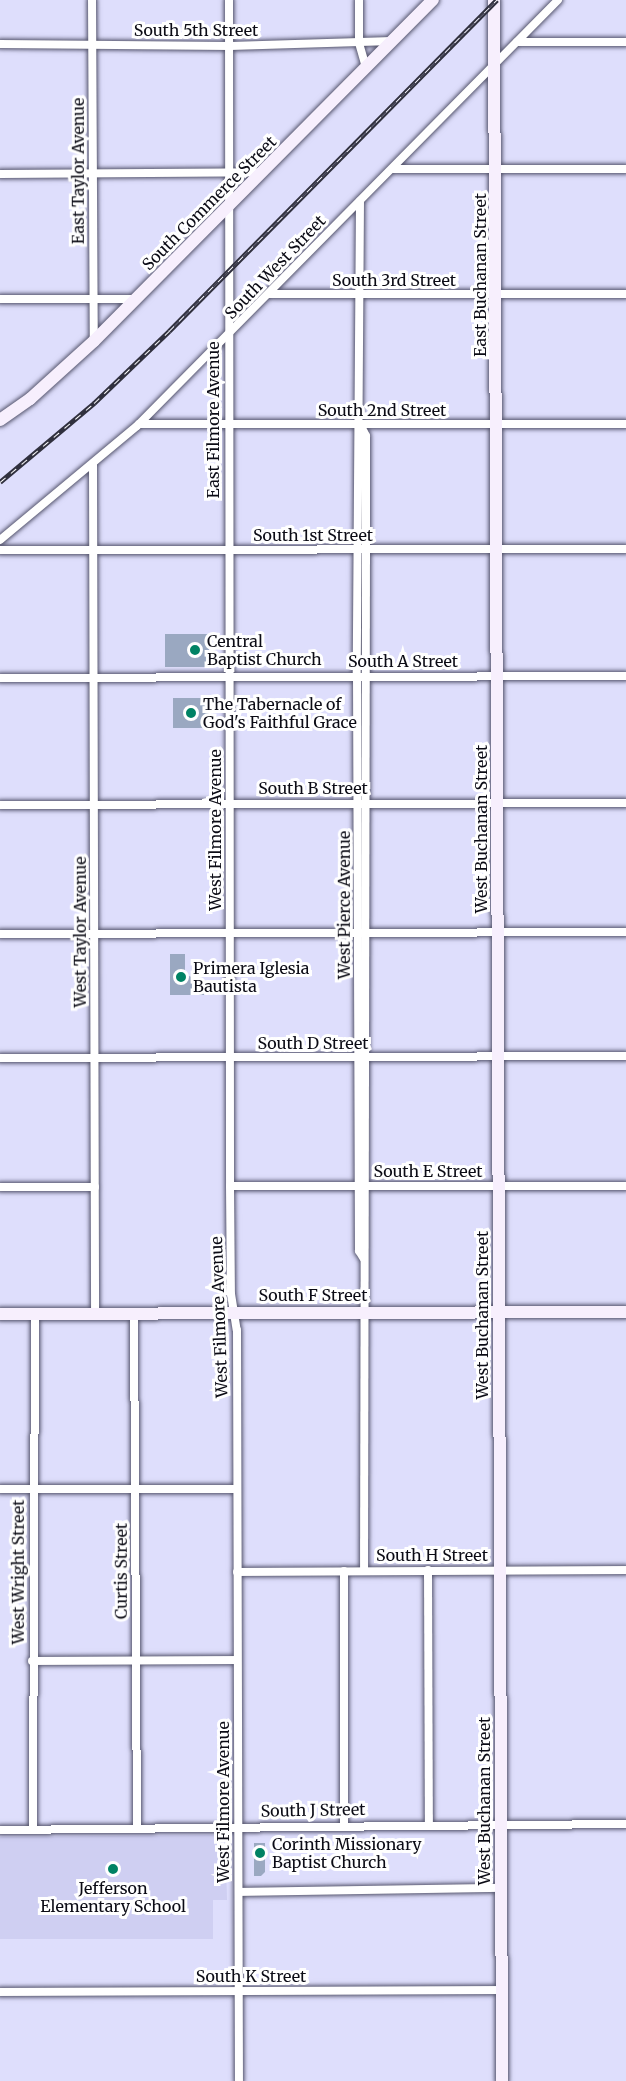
<!DOCTYPE html>
<html>
<head>
<meta charset="utf-8">
<style>
	body { margin:0 }
	#map { position:relative; width:626px; height:2081px; overflow:hidden; background:#dedefc; font-family:Merriweather,serif }
	div>[style] { position:absolute }
	[style*='--x'] { left:calc(var(--x)*1px); top:calc(var(--y)*1px); width:calc(var(--w)*1px); rotate:calc(var(--a)*1deg) }
	.built>* { inset:0; background:#cfcff2 }
	.building>* { inset:0; background:#9aa8c1; transform-origin:0 0 }
	.roads { filter:drop-shadow(0 0 2px #56566e) drop-shadow(0 0 2px #56566e) }
	.street>* { height:8px; margin:-4px; padding:0 4px; transform-origin:4px; border-radius:4px; background:#fff }
	.secondary>* { height:12px; margin:-6px; padding:0 6px; transform-origin:6px; border-radius:6px; background:#f7effd }
	.rail>* { height:4.5px; margin-top:-2.25px; transform-origin:0; background:repeating-linear-gradient(90deg,#fff 0 7px,#30303e 0 14px); box-sizing:border-box; border-block:2px solid #30303e }
	.dots>* { width:16px; height:16px; translate:-50% -50%; box-sizing:border-box; border:3px solid #fff; border-radius:50% }
	span { translate:-50% -50%; white-space:nowrap; text-align:center; line-height:1.15; -webkit-text-stroke:6px #fff; paint-order:stroke }
	.street-label { font-size:16px; color:#0b0b15 }
	.poi-label { font-size:16px; color:#0b0b15 }
	.left { translate:0 -50%; text-align:left }
</style>
</head>
<body>
<div id="map">
	<div class="built">
		<i style="clip-path:polygon(225px 1835px,227px 1900px,213px 1900px,213px 1939px,0 1939px,0 1837px)"></i>
	</div>
	<div class="building">
		<i style="left:165px;top:634px;width:44px;height:33px"></i>
		<i style="left:173px;top:698px;width:36px;height:30px"></i>
		<i style="clip-path:polygon(170px 954px,185px 954px,185px 975px,204px 980px,204px 995px,170px 995px)"></i>
		<i style="clip-path:polygon(254px 1843px,265px 1843px,265px 1872px,261px 1876px,254px 1876px)"></i>
	</div>
	<div class="roads">
		<div class="street">
			<i style="--x:92;--y:0;--w:341;--a:89.7"></i>
			<i style="--x:229;--y:0;--w:1186;--a:89.95"></i>
			<i style="--x:230;--y:1186;--w:108;--a:89.5"></i>
			<i style="--x:231;--y:1294;--w:36;--a:81"></i>
			<i style="--x:237;--y:1330;--w:751;--a:89.85"></i>
			<i style="--x:359;--y:0;--w:43;--a:90"></i>
			<i style="--x:359;--y:43;--w:26;--a:74"></i>
			<i style="--x:517;--y:42;--w:109;--a:0"></i>
			<i style="--x:0;--y:44;--w:230;--a:0.5"></i>
			<i style="--x:230;--y:46;--w:162;--a:-1.8"></i>
			<i style="--x:393;--y:169;--w:233;--a:0"></i>
			<i style="--x:0;--y:174;--w:262;--a:-0.4"></i>
			<i style="--x:360;--y:201;--w:475;--a:90.4"></i>
			<i style="--x:357;--y:676;--w:575;--a:89.8"></i>
			<i style="--x:359;--y:1251;--w:9;--a:58"></i>
			<i style="--x:269;--y:294;--w:357;--a:0"></i>
			<i style="--x:0;--y:299;--w:137;--a:0"></i>
			<i style="--x:139;--y:424;--w:487;--a:0"></i>
			<i style="--x:361;--y:426;--w:11;--a:63"></i>
			<i style="--x:366;--y:436;--w:114;--a:90"></i>
			<i style="--x:366;--y:550;--w:1020;--a:90.11"></i>
			<i style="--x:93;--y:464;--w:848;--a:89.86"></i>
			<i style="--x:0;--y:540;--w:178;--a:-39.8"></i>
			<i style="--x:137;--y:426;--w:599;--a:-45.34"></i>
			<i style="--x:0;--y:550;--w:626;--a:-0.09"></i>
			<i style="--x:0;--y:678;--w:626;--a:-0.18"></i>
			<i style="--x:0;--y:805;--w:626;--a:-0.18"></i>
			<i style="--x:0;--y:934;--w:626;--a:-0.18"></i>
			<i style="--x:0;--y:1058;--w:626;--a:-0.18"></i>
			<i style="--x:230;--y:1186;--w:396;--a:0"></i>
			<i style="--x:0;--y:1187;--w:95;--a:0"></i>
			<i style="--x:134;--y:1312;--w:517;--a:89.67"></i>
			<i style="--x:0;--y:1489;--w:237;--a:0"></i>
			<i style="--x:428;--y:1570;--w:253;--a:89.8"></i>
			<i style="--x:344;--y:1571;--w:253;--a:90"></i>
			<i style="--x:237;--y:1572;--w:389;--a:-0.3"></i>
			<i style="--x:32;--y:1661;--w:205;--a:-0.3"></i>
			<i style="--x:0;--y:1830;--w:626;--a:-0.55"></i>
			<i style="--x:33;--y:1830;--w:517;--a:-89.78"></i>
			<i style="--x:239;--y:1892;--w:262;--a:-0.9"></i>
			<i style="--x:0;--y:1992;--w:502;--a:-0.23"></i>
		</div>
		<div class="secondary">
			<i style="--x:494;--y:0;--w:2081;--a:89.78"></i>
			<i style="--x:0;--y:420;--w:37;--a:-35"></i>
			<i style="--x:30;--y:399;--w:86;--a:-42.2"></i>
			<i style="--x:94;--y:341;--w:481;--a:-45.2"></i>
			<i style="--x:0;--y:1314;--w:626;--a:-0.18"></i>
		</div>
	</div>
	<div class="rail">
		<i style="--x:0;--y:482;--w:123;--a:-40"></i>
		<i style="--x:94;--y:403;--w:104;--a:-43.8"></i>
		<i style="--x:169;--y:331;--w:466;--a:-45.3"></i>
	</div>
	<div class="dots">
		<i style="left:195px;top:650px;background:#008264"></i>
		<i style="left:191px;top:713px;background:#008264"></i>
		<i style="left:181px;top:977px;background:#008264"></i>
		<i style="left:260px;top:1853px;background:#008264"></i>
		<i style="left:113px;top:1869px;background:#008264"></i>
	</div>
	<div class="street-label">
		<span style="left:196px;top:30px">South 5th Street</span>
		<span style="left:78px;top:171px;rotate:-90deg">East Taylor Avenue</span>
		<span style="left:209px;top:203px;rotate:-45deg">South Commerce Street</span>
		<span style="left:275px;top:267px;rotate:-46deg">South West Street</span>
		<span style="left:480px;top:275px;rotate:-90deg">East Buchanan Street</span>
		<span style="left:394px;top:280px">South 3rd Street</span>
		<span style="left:382px;top:410px">South 2nd Street</span>
		<span style="left:213px;top:420px;rotate:-90deg">East Filmore Avenue</span>
		<span style="left:313px;top:535px">South 1st Street</span>
		<span style="left:403px;top:661px">South A Street</span>
		<span style="left:313px;top:788px">South B Street</span>
		<span style="left:481px;top:829px;rotate:-90deg">West Buchanan Street</span>
		<span style="left:215px;top:830px;rotate:-90deg">West Filmore Avenue</span>
		<span style="left:344px;top:905px;rotate:-90deg">West Pierce Avenue</span>
		<span style="left:80px;top:932px;rotate:-90deg">West Taylor Avenue</span>
		<span style="left:313px;top:1043px">South D Street</span>
		<span style="left:428px;top:1171px">South E Street</span>
		<span style="left:313px;top:1295px">South F Street</span>
		<span style="left:482px;top:1315px;rotate:-90deg">West Buchanan Street</span>
		<span style="left:219px;top:1317px;rotate:-92deg">West Filmore Avenue</span>
		<span style="left:432px;top:1555px">South H Street</span>
		<span style="left:121px;top:1571px;rotate:-90deg">Curtis Street</span>
		<span style="left:18px;top:1572px;rotate:-90deg">West Wright Street</span>
		<span style="left:484px;top:1801px;rotate:-90deg">West Buchanan Street</span>
		<span style="left:223px;top:1802px;rotate:-90deg">West Filmore Avenue</span>
		<span style="left:313px;top:1810px;rotate:-1deg">South J Street</span>
		<span style="left:251px;top:1976px">South K Street</span>
	</div>
	<div class="poi-label">
		<span class="left" style="left:207px;top:650px">Central<br>Baptist Church</span>
		<span class="left" style="left:203px;top:713px">The Tabernacle of<br>God's Faithful Grace</span>
		<span class="left" style="left:193px;top:977px">Primera Iglesia<br>Bautista</span>
		<span class="left" style="left:272px;top:1853px">Corinth Missionary<br>Baptist Church</span>
		<span style="left:113px;top:1897px">Jefferson<br>Elementary School</span>
	</div>
</div>
</body>
</html>
